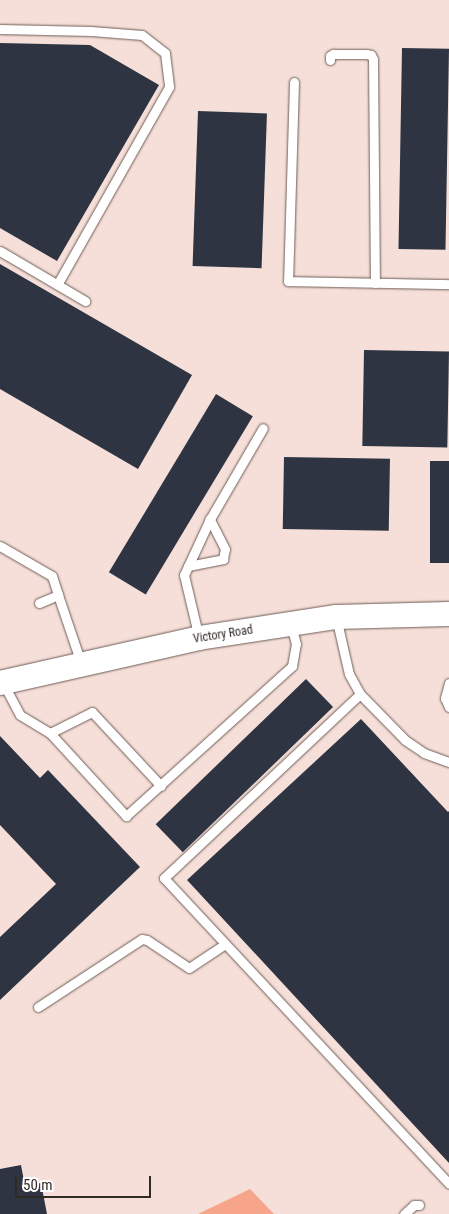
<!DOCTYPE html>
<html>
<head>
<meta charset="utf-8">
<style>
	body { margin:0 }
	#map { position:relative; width:449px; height:1214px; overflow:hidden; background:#f5dfd8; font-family:"Roboto Condensed",sans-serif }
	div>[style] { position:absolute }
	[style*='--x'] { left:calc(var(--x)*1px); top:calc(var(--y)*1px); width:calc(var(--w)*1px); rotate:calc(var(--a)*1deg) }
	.green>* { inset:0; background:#f6a58b }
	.building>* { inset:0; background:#2e3442; transform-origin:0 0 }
	.roads { filter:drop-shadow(0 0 1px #6e5c56) drop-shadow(0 0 1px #6e5c56) }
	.lane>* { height:9px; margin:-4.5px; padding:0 4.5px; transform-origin:4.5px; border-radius:4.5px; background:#fff }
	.secondary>* { height:24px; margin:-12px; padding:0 12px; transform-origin:12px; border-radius:12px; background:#fff }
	span { translate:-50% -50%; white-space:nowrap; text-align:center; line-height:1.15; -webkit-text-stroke:5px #fff; paint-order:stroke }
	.street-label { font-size:12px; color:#312926 }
	.scale { position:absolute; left:15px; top:1176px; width:136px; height:22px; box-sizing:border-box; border:2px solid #312926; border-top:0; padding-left:6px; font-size:15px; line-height:18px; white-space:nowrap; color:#312926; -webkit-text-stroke:4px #fff; paint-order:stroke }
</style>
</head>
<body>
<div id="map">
	<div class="green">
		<i style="clip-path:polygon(250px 1189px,274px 1214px,198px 1214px)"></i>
	</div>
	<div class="building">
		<i style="clip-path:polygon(0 43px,90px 45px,159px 85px,57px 261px,0 228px)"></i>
		<i style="left:402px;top:48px;width:47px;height:201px;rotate:1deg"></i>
		<i style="left:198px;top:111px;width:69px;height:155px;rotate:2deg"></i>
		<i style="clip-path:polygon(0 264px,192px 375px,138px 469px,0 389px)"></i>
		<i style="left:364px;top:350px;width:85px;height:96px;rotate:1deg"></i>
		<i style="left:216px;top:394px;width:43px;height:208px;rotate:31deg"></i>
		<i style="left:284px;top:457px;width:106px;height:72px;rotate:1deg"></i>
		<i style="left:430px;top:461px;width:19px;height:102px"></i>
		<i style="left:306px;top:679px;width:39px;height:209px;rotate:46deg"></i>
		<i style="clip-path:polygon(361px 719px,448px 812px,449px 811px,449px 1163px,187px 880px)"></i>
		<i style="clip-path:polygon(0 736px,40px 778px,48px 770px,140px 867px,0 1000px,0 937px,56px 884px,0 825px)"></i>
		<i style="clip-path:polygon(21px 1165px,25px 1186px,41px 1183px,47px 1214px,0 1214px,0 1169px)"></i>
	</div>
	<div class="roads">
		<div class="lane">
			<i style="--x:0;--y:29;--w:91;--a:1.3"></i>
			<i style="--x:91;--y:31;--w:51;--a:4.5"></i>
			<i style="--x:142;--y:35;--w:29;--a:38"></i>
			<i style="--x:165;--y:53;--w:34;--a:83"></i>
			<i style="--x:169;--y:87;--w:227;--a:119.5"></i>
			<i style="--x:330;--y:60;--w:4;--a:-90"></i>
			<i style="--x:330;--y:56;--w:4;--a:-34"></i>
			<i style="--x:333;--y:54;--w:33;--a:0"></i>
			<i style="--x:366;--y:54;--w:5;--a:11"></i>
			<i style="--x:371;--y:55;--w:4;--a:63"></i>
			<i style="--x:373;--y:59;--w:224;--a:89.5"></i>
			<i style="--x:294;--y:82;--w:199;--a:91.7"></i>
			<i style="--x:288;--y:281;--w:161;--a:1.1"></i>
			<i style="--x:0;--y:251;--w:99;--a:30.5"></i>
			<i style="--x:0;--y:546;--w:60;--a:30"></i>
			<i style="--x:52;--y:576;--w:20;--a:72"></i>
			<i style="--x:188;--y:566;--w:36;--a:-11"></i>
			<i style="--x:223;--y:559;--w:10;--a:-79"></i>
			<i style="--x:225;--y:549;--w:34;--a:-117"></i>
			<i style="--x:39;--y:603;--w:21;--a:-23"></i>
			<i style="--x:58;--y:595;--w:72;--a:71.3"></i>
			<i style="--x:336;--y:617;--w:58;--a:77.2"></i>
			<i style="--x:349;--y:674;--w:23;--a:61"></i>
			<i style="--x:360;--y:694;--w:64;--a:45.6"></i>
			<i style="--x:405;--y:740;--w:23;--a:34"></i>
			<i style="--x:424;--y:753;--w:27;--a:20"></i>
			<i style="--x:199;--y:638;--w:65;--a:-103.4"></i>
			<i style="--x:184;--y:575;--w:62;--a:-65.1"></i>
			<i style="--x:210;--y:519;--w:105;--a:-59.8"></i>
			<i style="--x:3;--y:683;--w:36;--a:62"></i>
			<i style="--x:20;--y:715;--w:35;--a:31"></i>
			<i style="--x:50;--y:733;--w:113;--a:47.5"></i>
			<i style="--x:126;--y:816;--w:224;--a:-42.1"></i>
			<i style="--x:292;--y:666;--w:22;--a:-80"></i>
			<i style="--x:296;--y:644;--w:20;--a:-105"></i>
			<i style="--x:449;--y:683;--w:16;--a:105"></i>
			<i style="--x:445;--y:698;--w:10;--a:66"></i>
			<i style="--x:360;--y:694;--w:269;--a:136.8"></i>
			<i style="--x:164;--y:878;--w:418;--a:47"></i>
			<i style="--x:50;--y:733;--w:47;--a:-26.6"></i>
			<i style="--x:92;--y:712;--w:101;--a:47"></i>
			<i style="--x:38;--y:1007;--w:124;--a:-33.2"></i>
			<i style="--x:142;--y:939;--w:5;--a:11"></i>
			<i style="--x:147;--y:940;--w:50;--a:33.7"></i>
			<i style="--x:189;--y:968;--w:43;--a:-33.7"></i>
			<i style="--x:404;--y:1214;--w:13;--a:-42"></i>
			<i style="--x:414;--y:1205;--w:5;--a:0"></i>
		</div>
		<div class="secondary">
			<i style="--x:0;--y:683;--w:204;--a:-12.7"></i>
			<i style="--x:199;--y:638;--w:139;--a:-8.7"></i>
			<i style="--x:336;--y:617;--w:113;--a:-1.5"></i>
		</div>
	</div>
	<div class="street-label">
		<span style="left:223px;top:635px;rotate:-9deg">Victory Road</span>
	</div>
	<div class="scale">50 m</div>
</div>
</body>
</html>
